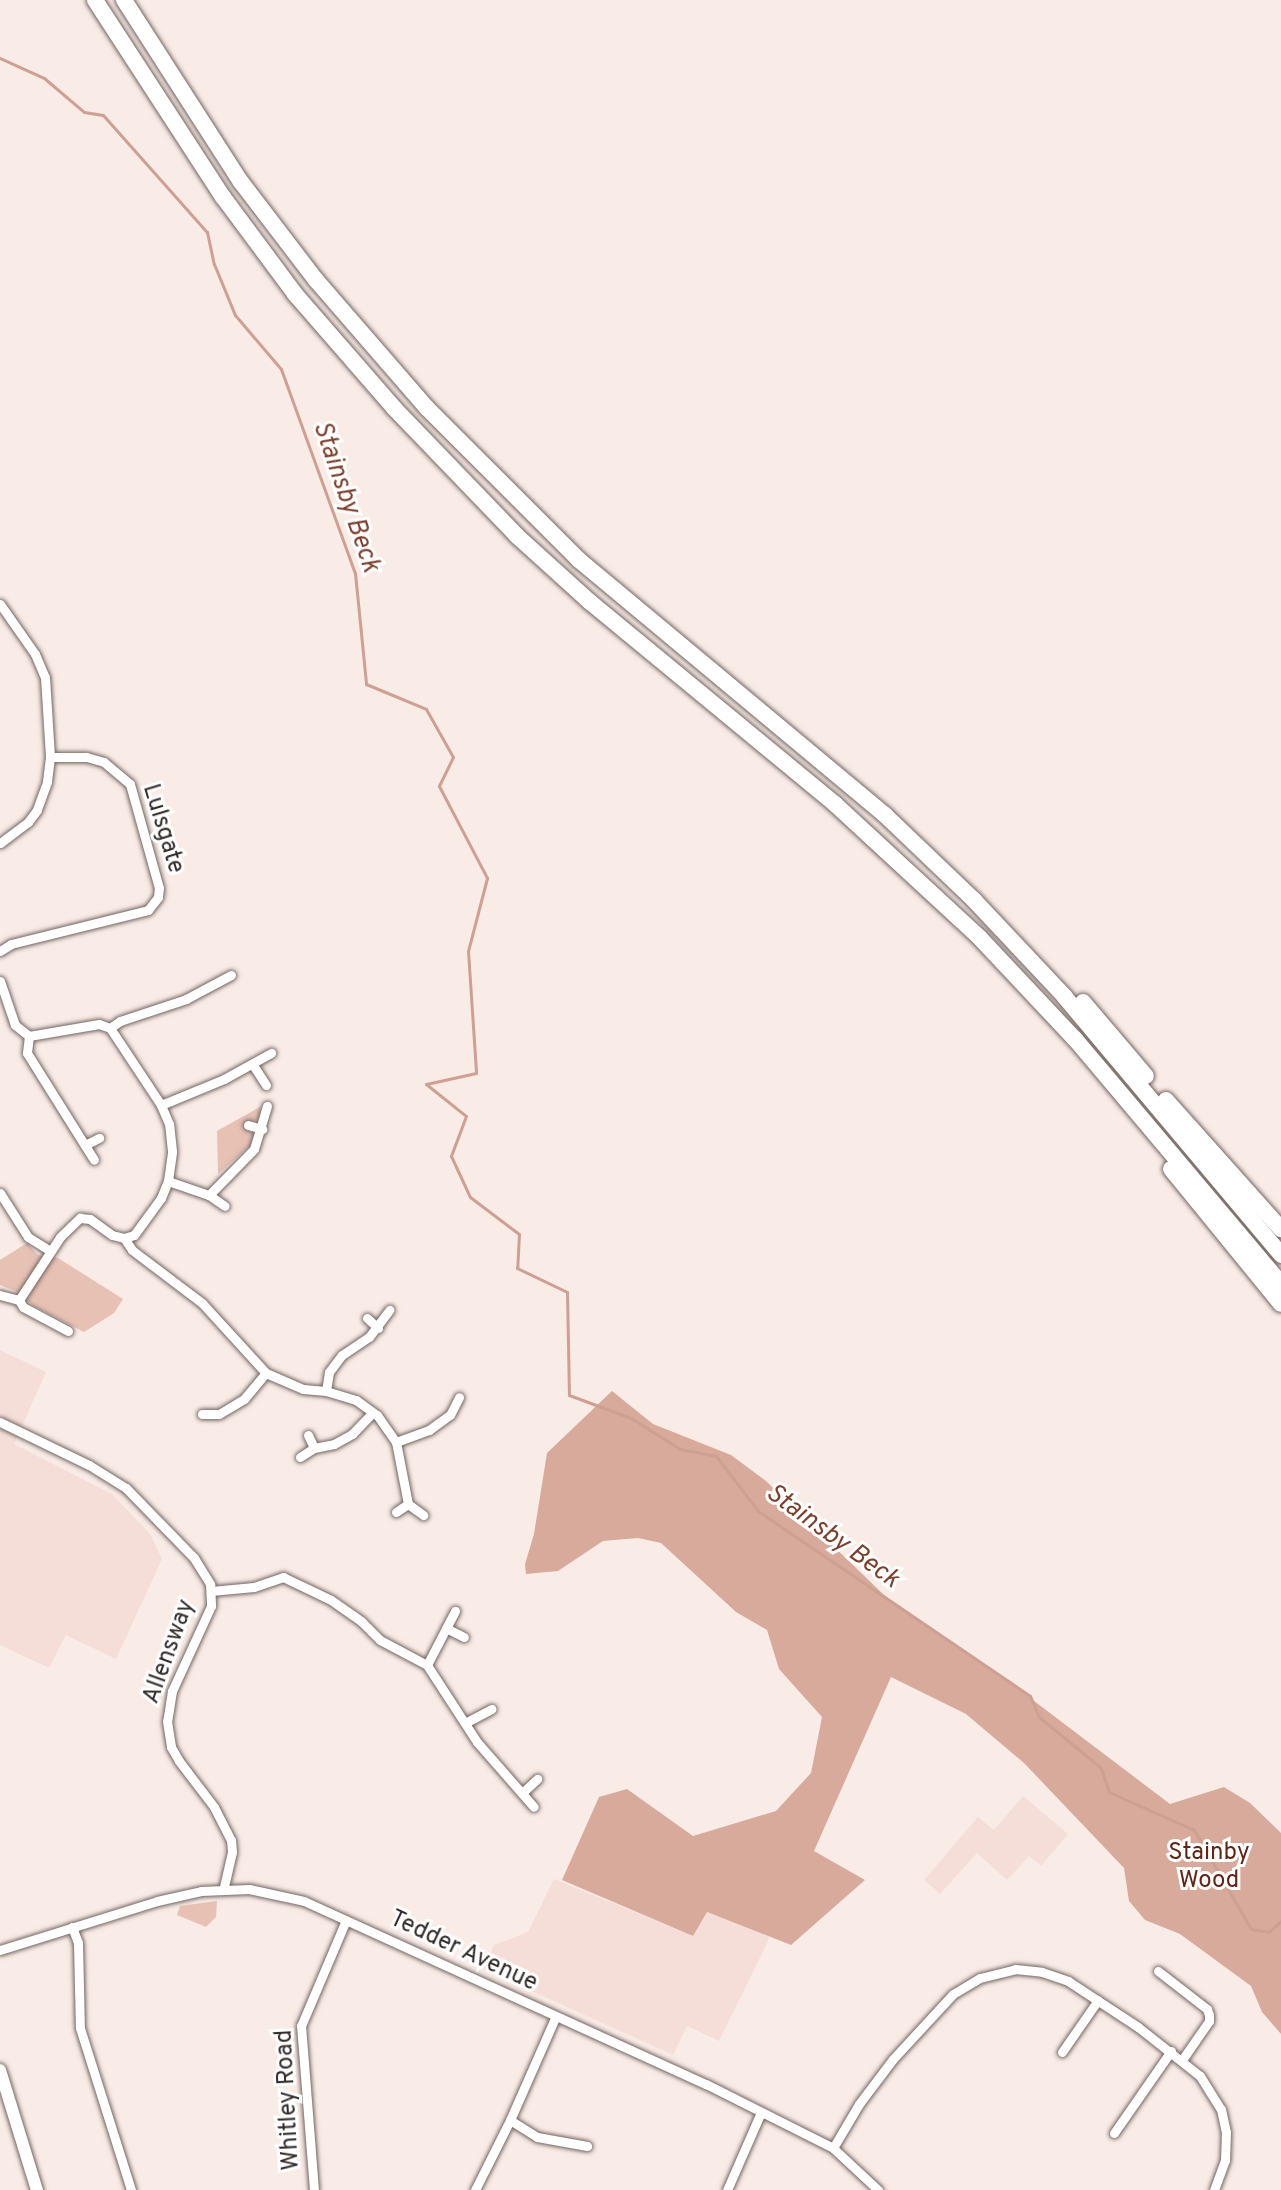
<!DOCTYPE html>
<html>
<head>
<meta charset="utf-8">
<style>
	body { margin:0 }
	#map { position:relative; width:1281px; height:2190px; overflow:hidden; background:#f9ebe6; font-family:Overpass,sans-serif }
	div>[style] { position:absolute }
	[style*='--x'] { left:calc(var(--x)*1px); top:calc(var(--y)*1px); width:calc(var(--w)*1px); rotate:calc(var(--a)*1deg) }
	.built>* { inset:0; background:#f5ded7 }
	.green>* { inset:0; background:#e8c1b5 }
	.forest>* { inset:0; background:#d8aa9c }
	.stream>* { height:3px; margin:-1.5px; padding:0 1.5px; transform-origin:1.5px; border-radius:1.5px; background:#cda093 }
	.roads { filter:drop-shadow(0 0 2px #736662) drop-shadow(0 0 2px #736662) }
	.street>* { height:9px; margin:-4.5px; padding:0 4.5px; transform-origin:4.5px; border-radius:4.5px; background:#fff }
	.secondary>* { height:12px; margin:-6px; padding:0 6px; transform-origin:6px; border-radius:6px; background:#fff }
	.highway>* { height:16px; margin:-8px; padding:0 8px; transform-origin:8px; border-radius:8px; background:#fff }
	span { translate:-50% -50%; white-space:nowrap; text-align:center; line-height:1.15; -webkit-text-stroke:6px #fff; paint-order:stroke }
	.street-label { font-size:24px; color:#312b2a }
	.park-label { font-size:24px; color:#5e2615 }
	.water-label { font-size:26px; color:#7b402e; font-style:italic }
</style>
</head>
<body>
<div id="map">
	<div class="built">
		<i style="clip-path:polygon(0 1350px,46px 1372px,14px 1444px,112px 1494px,150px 1534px,162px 1559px,116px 1659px,66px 1635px,49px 1668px,0 1645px)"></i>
		<i style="clip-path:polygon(1023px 1796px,1068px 1834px,1041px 1866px,1029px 1856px,1007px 1880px,977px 1853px,940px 1894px,924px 1880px,978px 1817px,994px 1830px)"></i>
		<i style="clip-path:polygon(554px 1879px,693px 1936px,706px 1912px,770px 1937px,719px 2041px,687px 2026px,673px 2055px,483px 1969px,494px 1945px,528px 1932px)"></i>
	</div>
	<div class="green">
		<i style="clip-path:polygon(260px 1107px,262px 1118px,248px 1122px,245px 1129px,255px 1135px,254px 1142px,218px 1174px,217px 1131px)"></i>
		<i style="clip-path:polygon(27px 1243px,38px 1255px,58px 1258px,123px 1299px,114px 1313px,84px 1332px,34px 1306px,18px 1292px,0 1285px,0 1260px)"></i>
		<i style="clip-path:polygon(217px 1901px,216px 1917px,206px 1927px,177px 1915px,180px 1906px)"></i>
	</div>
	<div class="forest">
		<i style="clip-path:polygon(612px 1391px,653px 1424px,731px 1455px,766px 1481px,884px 1595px,1017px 1688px,1170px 1804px,1224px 1787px,1250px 1803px,1281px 1833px,1281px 2034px,1262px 2012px,1251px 1986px,1180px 1934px,1145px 1920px,1129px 1901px,1124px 1868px,1024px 1763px,966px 1714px,891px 1677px,814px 1851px,865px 1880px,791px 1945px,707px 1912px,693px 1936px,562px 1880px,599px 1797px,627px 1789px,693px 1836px,776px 1811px,811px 1773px,822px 1717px,779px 1669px,767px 1630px,736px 1612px,661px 1543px,638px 1538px,603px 1541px,558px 1571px,526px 1574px,525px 1564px,534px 1534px,547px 1453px)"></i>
	</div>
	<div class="stream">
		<i style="--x:0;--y:58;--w:48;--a:24.4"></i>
		<i style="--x:44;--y:78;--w:52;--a:40.4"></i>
		<i style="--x:84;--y:112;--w:19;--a:9"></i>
		<i style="--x:103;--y:115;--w:157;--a:48.4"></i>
		<i style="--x:207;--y:232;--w:33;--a:78"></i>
		<i style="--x:214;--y:264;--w:55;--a:67.6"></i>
		<i style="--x:235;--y:315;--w:71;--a:49.6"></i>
		<i style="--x:281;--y:369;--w:217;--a:70.1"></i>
		<i style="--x:355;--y:573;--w:112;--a:84.3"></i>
		<i style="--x:366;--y:684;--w:65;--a:22.6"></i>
		<i style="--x:426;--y:709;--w:55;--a:60.6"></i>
		<i style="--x:453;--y:757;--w:32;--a:116"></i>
		<i style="--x:439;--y:786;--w:104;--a:62.4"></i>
		<i style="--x:487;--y:878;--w:75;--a:104.6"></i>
		<i style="--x:468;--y:951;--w:122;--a:86.2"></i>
		<i style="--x:476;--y:1073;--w:51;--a:167.6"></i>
		<i style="--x:426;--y:1084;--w:51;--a:38.7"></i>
		<i style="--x:466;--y:1116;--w:43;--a:110.6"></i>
		<i style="--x:451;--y:1156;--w:45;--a:65.1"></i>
		<i style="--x:470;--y:1197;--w:61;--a:37.1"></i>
		<i style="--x:519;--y:1234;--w:34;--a:93"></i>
		<i style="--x:517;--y:1268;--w:55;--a:25.6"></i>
		<i style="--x:567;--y:1292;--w:103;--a:88.9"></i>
		<i style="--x:569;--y:1395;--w:66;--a:20.4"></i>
		<i style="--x:631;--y:1418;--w:58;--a:32.3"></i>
		<i style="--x:680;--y:1449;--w:37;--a:11"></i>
		<i style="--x:716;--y:1456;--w:69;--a:52.6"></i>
		<i style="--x:758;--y:1511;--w:329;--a:34.2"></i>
		<i style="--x:1030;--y:1696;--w:23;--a:67"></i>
		<i style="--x:1039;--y:1717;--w:80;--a:39.4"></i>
		<i style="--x:1101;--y:1768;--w:25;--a:72"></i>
		<i style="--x:1109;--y:1792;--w:93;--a:24.1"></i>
		<i style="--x:1194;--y:1830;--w:114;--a:60.1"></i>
		<i style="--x:1251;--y:1929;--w:18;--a:9"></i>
		<i style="--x:1269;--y:1932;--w:16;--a:-43"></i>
	</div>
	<div class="roads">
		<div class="street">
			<i style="--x:0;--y:604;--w:61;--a:55"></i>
			<i style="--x:35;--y:654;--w:25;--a:67"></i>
			<i style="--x:45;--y:677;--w:80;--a:86.4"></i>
			<i style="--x:50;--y:757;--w:25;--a:97"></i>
			<i style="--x:47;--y:782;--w:30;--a:110"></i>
			<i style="--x:37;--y:810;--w:15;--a:127"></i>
			<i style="--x:28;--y:822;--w:35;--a:143"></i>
			<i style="--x:0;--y:951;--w:13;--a:-32"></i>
			<i style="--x:11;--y:944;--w:141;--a:-13.9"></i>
			<i style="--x:148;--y:910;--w:16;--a:-52"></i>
			<i style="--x:158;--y:897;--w:9;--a:-84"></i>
			<i style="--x:159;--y:888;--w:108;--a:-105.6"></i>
			<i style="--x:130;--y:784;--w:34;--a:-140"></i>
			<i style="--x:104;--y:762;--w:19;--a:-164"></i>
			<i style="--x:86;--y:757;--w:36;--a:180"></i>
			<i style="--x:0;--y:981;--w:46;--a:71.2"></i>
			<i style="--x:15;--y:1025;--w:18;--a:38"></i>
			<i style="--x:29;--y:1036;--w:17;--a:97"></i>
			<i style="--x:27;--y:1053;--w:126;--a:57.9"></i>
			<i style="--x:29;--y:1036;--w:71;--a:-9.7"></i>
			<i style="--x:99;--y:1024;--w:12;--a:20"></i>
			<i style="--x:110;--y:1028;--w:12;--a:-35"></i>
			<i style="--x:120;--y:1021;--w:70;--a:-18.4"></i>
			<i style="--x:186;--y:999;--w:51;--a:-28.1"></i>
			<i style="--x:253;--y:1065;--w:24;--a:57"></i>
			<i style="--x:161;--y:1105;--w:68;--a:-22.4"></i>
			<i style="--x:224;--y:1079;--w:54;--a:-29"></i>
			<i style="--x:248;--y:1125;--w:15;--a:16"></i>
			<i style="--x:85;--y:1145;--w:16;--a:-27"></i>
			<i style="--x:168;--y:1181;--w:43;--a:18.9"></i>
			<i style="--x:209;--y:1195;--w:64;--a:-45.6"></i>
			<i style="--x:254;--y:1149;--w:45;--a:-73.2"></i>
			<i style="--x:0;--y:1193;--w:52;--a:57.5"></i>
			<i style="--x:28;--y:1237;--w:26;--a:32"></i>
			<i style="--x:209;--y:1195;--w:19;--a:35"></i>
			<i style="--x:124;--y:1238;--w:14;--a:56"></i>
			<i style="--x:132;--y:1250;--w:88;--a:37.1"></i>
			<i style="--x:202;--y:1303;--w:95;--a:47.6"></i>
			<i style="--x:266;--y:1373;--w:40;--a:23.4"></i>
			<i style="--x:303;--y:1389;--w:23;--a:5"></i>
			<i style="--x:326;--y:1391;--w:31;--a:17"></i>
			<i style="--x:356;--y:1400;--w:26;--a:36"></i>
			<i style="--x:377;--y:1415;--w:33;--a:55"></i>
			<i style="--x:396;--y:1442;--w:63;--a:79"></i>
			<i style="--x:0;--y:1295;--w:20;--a:15"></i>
			<i style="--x:19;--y:1300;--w:8;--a:60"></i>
			<i style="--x:23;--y:1307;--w:51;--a:28.1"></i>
			<i style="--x:19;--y:1300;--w:75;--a:-56.9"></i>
			<i style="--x:60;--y:1237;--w:28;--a:-44"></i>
			<i style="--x:80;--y:1218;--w:10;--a:6"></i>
			<i style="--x:90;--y:1219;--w:27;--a:36"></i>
			<i style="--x:112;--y:1235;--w:12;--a:14"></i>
			<i style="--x:124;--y:1238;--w:10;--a:-17"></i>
			<i style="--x:134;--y:1235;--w:46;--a:-53.9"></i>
			<i style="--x:161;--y:1198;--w:18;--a:-68"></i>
			<i style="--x:168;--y:1181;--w:30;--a:-82"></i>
			<i style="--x:172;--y:1151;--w:27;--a:-96"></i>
			<i style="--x:169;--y:1124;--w:21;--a:-113"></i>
			<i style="--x:161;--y:1105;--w:92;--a:-123.5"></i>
			<i style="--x:367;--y:1318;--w:15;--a:42"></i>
			<i style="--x:326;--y:1391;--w:19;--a:-81"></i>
			<i style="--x:329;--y:1372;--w:21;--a:-53"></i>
			<i style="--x:342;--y:1355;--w:32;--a:-34"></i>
			<i style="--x:369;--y:1337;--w:34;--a:-53"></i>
			<i style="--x:202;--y:1414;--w:17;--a:0"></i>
			<i style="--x:219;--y:1414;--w:29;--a:-31"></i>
			<i style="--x:244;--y:1399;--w:34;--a:-50"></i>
			<i style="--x:0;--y:1422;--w:99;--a:25.8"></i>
			<i style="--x:89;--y:1465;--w:44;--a:31.9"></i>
			<i style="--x:126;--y:1488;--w:98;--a:45.8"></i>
			<i style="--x:194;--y:1558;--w:31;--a:58"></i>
			<i style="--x:210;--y:1584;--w:22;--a:87"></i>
			<i style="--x:211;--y:1606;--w:94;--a:114.6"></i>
			<i style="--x:172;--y:1691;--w:30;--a:99"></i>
			<i style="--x:167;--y:1721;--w:26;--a:81"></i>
			<i style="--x:171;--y:1747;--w:16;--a:60"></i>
			<i style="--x:179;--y:1761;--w:58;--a:52.7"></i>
			<i style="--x:214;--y:1807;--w:37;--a:63"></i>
			<i style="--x:231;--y:1840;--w:12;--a:85"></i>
			<i style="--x:232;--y:1852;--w:37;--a:103"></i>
			<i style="--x:308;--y:1435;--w:14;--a:65"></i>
			<i style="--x:396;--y:1442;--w:35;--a:-20"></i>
			<i style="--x:429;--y:1430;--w:26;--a:-36"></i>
			<i style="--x:450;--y:1415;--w:20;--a:-63"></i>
			<i style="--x:300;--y:1457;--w:17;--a:-33"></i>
			<i style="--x:314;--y:1448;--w:20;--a:-11"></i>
			<i style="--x:334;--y:1444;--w:21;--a:-29"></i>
			<i style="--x:352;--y:1434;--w:30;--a:-46"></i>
			<i style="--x:396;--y:1512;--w:14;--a:-34"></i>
			<i style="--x:408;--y:1504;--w:19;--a:36"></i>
			<i style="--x:211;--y:1591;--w:43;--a:-5.3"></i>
			<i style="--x:254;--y:1587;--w:31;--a:-19"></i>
			<i style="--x:283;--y:1577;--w:53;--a:25.6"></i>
			<i style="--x:331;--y:1600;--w:37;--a:35"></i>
			<i style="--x:361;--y:1621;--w:27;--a:45"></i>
			<i style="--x:380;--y:1640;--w:53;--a:28"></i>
			<i style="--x:427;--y:1665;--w:92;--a:57"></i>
			<i style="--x:477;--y:1742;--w:86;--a:48.8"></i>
			<i style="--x:446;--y:1628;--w:20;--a:27"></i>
			<i style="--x:427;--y:1665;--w:61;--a:-62.6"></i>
			<i style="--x:465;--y:1723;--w:30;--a:-28"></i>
			<i style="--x:522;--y:1793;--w:21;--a:-43"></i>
			<i style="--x:72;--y:1927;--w:17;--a:69"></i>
			<i style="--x:78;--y:1943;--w:85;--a:88.7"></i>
			<i style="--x:80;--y:2028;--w:170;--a:72.5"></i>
			<i style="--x:0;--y:1950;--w:164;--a:-17.3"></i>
			<i style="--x:157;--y:1901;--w:45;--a:-12.8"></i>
			<i style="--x:201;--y:1891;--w:48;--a:-2.4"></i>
			<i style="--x:249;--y:1889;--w:56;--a:12.3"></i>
			<i style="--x:304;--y:1901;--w:442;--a:24.5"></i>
			<i style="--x:706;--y:2084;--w:142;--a:26.7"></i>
			<i style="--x:833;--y:2148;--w:62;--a:43"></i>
			<i style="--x:1158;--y:1971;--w:62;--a:37.8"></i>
			<i style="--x:1207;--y:2009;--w:6;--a:72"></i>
			<i style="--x:1209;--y:2015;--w:6;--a:90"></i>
			<i style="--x:1209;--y:2021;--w:47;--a:124.7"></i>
			<i style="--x:555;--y:2018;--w:111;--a:113.8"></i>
			<i style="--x:510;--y:2120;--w:32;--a:32"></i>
			<i style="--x:537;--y:2137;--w:51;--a:10.2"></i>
			<i style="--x:1062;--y:2052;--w:63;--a:-55.3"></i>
			<i style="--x:1114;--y:2133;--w:100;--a:-55.2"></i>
			<i style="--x:833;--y:2148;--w:51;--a:-59.4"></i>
			<i style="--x:859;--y:2104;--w:56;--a:-52.9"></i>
			<i style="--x:893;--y:2059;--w:88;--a:-47.3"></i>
			<i style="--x:953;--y:1994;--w:31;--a:-31"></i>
			<i style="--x:980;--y:1978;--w:36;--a:-14"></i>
			<i style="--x:1015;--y:1969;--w:27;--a:6"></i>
			<i style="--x:1042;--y:1972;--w:28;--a:19"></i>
			<i style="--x:1068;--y:1981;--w:84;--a:33.3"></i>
			<i style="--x:1138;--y:2027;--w:79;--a:38.3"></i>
			<i style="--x:1200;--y:2076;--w:39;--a:58"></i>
			<i style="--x:1221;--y:2109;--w:24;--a:78"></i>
			<i style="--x:1226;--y:2132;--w:28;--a:92"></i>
			<i style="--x:1225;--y:2160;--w:32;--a:110"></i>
			<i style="--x:314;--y:2190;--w:165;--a:-94.5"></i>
			<i style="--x:301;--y:2026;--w:115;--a:-67"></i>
			<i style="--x:475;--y:2190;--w:78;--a:-63.4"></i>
			<i style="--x:727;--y:2190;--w:85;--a:-66.4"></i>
		</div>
		<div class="secondary">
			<i style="--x:0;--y:2070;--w:126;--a:72.9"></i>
		</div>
		<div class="highway">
			<i style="--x:95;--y:0;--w:235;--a:57"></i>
			<i style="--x:223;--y:197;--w:121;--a:53.4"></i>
			<i style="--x:295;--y:294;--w:151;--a:49"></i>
			<i style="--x:394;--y:408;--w:178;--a:46.1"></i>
			<i style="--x:517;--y:536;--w:98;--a:42.1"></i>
			<i style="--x:590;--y:602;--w:318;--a:39.5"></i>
			<i style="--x:835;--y:804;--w:197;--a:42.7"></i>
			<i style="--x:980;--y:938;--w:139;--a:46.8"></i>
			<i style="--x:1075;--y:1039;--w:320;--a:49.9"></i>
			<i style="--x:124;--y:0;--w:216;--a:57.3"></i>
			<i style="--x:241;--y:182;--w:123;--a:52.6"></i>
			<i style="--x:316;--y:280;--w:169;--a:49.1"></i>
			<i style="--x:427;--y:408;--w:215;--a:45"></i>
			<i style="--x:579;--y:560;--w:398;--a:39.8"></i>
			<i style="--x:885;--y:815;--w:123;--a:43.7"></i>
			<i style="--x:974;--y:900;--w:132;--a:46.8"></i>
			<i style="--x:1064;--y:996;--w:338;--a:50"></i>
			<i style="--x:1083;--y:1002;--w:97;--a:49.6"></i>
			<i style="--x:1166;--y:1100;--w:173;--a:48.3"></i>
			<i style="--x:1171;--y:1169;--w:174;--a:50.8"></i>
		</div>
	</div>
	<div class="street-label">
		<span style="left:162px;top:829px;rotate:73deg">Lulsgate</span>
		<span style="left:170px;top:1652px;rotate:-70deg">Allensway</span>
		<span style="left:463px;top:1952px;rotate:25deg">Tedder Avenue</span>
		<span style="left:289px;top:2100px;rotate:-93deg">Whitley Road</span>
	</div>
	<div class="park-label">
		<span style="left:1209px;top:1868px">Stainby<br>Wood</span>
	</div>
	<div class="water-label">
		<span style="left:345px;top:497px;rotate:71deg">Stainsby Beck</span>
		<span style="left:832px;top:1537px;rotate:36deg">Stainsby Beck</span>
	</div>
</div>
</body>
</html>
